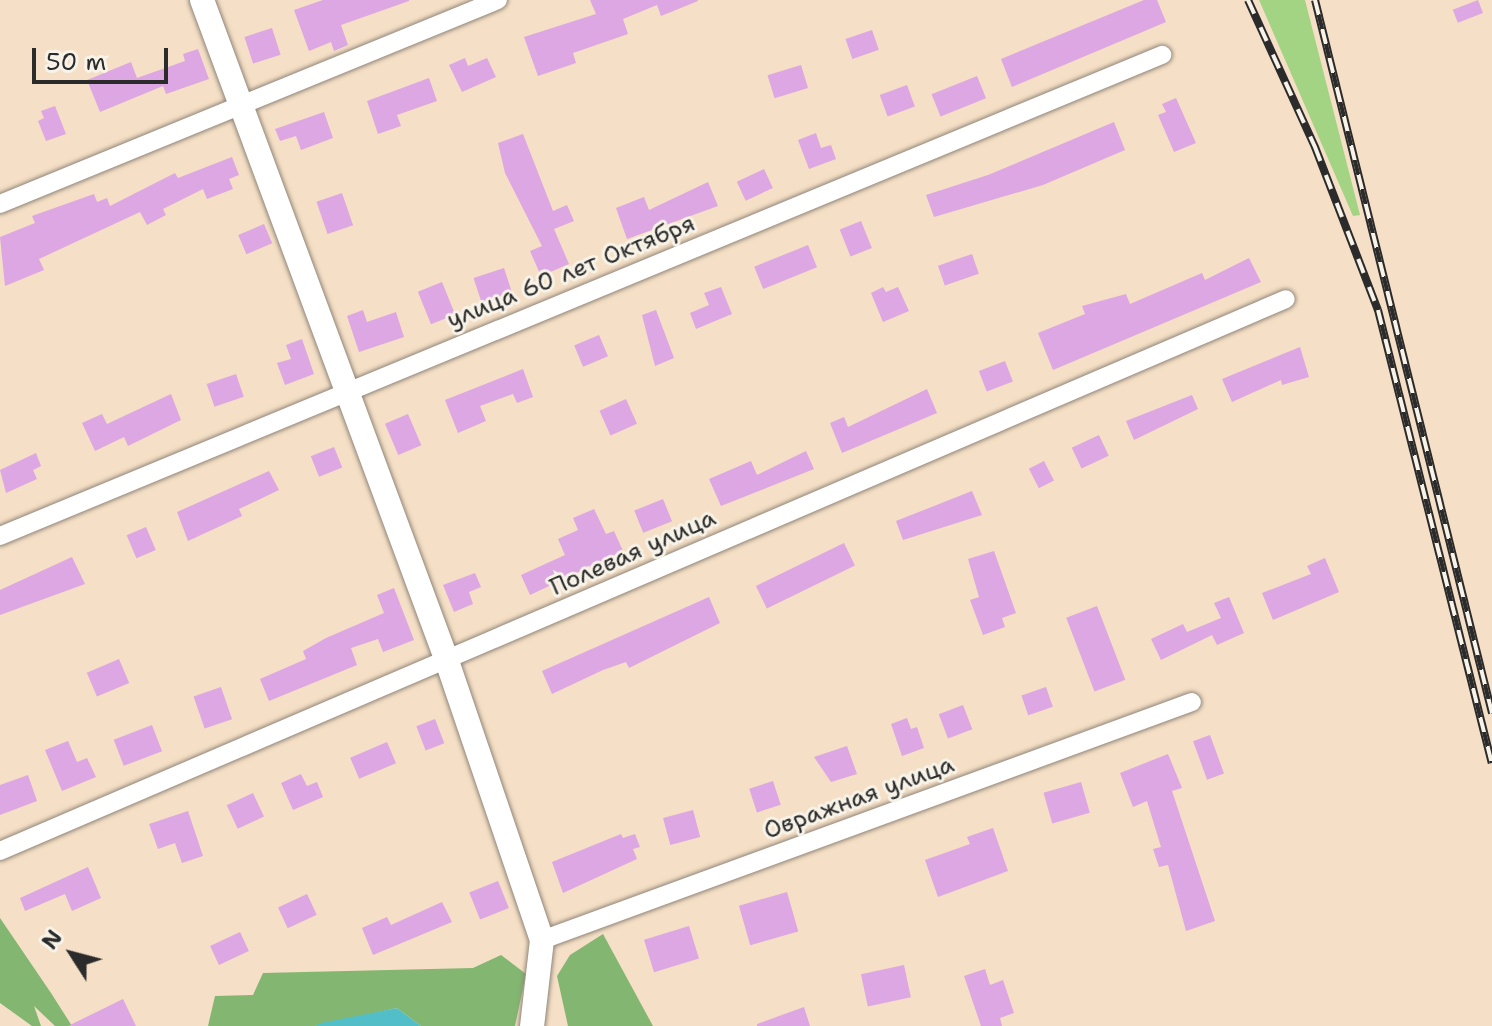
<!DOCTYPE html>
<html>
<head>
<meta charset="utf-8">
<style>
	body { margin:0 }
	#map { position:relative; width:1492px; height:1026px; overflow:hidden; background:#f5dfc6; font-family:"Shantell Sans",sans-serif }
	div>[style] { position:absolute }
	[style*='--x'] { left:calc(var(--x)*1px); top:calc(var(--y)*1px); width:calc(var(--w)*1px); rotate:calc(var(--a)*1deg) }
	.green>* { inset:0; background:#a3d483 }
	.forest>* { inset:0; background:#82b671 }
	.water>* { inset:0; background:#52bfc8 }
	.building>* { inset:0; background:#dca7e2; transform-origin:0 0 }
	.roads { filter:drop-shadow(0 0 2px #908578) drop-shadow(0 0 2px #908578) }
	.minor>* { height:18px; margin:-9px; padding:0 9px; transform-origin:9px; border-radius:9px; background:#fff }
	.tertiary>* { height:24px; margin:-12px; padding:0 12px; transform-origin:12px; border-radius:12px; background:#fff }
	.rail>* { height:8px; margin-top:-4px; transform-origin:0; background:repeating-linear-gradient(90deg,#f7f3e8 0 15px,#2b2b2b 0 30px); box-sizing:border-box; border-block:2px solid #2b2b2b }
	span { translate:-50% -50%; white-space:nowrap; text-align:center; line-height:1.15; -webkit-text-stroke:6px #f7f3e8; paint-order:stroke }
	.street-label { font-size:24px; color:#2b2b2b }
	.north { position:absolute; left:32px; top:914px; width:80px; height:80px; -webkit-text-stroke:6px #f7f3e8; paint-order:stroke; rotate:306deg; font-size:22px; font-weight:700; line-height:32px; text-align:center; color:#2b2b2b }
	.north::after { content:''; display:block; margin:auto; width:28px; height:36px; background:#2b2b2b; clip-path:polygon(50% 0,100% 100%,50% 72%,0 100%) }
	.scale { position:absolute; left:32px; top:48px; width:136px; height:36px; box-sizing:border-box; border:4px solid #2b2b2b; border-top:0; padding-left:10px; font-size:24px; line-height:28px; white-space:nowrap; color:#2b2b2b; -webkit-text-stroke:6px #f7f3e8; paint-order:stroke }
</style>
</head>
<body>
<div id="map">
	<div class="green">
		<i style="clip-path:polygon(1259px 0,1305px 0,1360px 215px,1353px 216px)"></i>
	</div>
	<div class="forest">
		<i style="clip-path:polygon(0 918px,51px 993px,72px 1026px,55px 1026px,34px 1006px,41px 1026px,32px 1026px,0 1003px)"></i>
		<i style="clip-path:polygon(603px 934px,653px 1026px,568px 1026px,557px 976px,570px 955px)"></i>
		<i style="clip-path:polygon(501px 955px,526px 974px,515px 1026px,421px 1026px,397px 1008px,315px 1026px,208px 1026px,215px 996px,253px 995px,263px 973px,473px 968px)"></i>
	</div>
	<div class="water">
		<i style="clip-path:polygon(397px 1008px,421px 1026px,315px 1026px,321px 1023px)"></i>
	</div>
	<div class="building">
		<i style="clip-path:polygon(323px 0,409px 0,409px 1px,341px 25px,348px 45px,334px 51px,331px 42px,309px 51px,294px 10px)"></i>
		<i style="clip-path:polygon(590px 0,698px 0,698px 1px,661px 16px,657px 5px,623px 19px,628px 34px,573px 53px,576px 63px,538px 76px,524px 37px,596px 14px)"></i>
		<i style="clip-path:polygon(1144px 0,1157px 0,1166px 22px,1012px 87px,1001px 59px)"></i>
		<i style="left:1478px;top:0;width:14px;height:27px;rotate:69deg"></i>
		<i style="left:272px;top:28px;width:28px;height:29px;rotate:72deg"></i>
		<i style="left:872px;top:30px;width:21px;height:28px;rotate:71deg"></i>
		<i style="clip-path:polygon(198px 49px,209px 79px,166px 94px,163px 86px,100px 112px,87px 80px,131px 62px,137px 78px,185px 61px,183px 54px)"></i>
		<i style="clip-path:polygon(465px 58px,468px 66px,487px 58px,496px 77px,462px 92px,449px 65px)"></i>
		<i style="left:801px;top:65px;width:24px;height:35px;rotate:73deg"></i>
		<i style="left:977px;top:76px;width:24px;height:49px;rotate:68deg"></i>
		<i style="clip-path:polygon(429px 78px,437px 101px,397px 115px,401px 126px,378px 134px,367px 101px)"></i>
		<i style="left:907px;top:85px;width:23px;height:29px;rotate:70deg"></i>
		<i style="clip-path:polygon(1176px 98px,1196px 143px,1174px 152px,1158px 115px,1166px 112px,1162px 104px)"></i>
		<i style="clip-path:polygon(55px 106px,66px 134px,46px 141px,38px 121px,44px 118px,41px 111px)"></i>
		<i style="clip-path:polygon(324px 112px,333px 138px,301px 150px,296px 136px,280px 141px,275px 129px)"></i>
		<i style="clip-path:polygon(1114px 122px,1125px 150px,1043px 185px,934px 217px,926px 195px,988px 175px)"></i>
		<i style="clip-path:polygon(816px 133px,821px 148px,831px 145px,836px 159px,809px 169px,798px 140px)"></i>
		<i style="clip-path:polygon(523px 134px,553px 211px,567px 205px,574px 221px,554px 229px,569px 264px,541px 276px,530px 251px,542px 246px,505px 173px,498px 143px)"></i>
		<i style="clip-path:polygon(232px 157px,239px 175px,229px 179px,233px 189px,207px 199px,203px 189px,163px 209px,166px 215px,147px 225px,140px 212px,39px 259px,44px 270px,5px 286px,0 237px,35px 223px,32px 216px,94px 194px,97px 202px,107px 198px,110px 206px,175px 173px,178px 178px)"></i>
		<i style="left:764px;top:169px;width:21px;height:30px;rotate:65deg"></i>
		<i style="clip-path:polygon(708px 182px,718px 206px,627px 239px,616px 208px,644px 197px,649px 210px)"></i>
		<i style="left:342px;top:193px;width:34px;height:27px;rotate:71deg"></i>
		<i style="left:861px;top:221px;width:29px;height:23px;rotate:68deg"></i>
		<i style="left:264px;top:224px;width:21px;height:28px;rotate:67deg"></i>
		<i style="left:808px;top:245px;width:24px;height:58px;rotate:68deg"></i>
		<i style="left:972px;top:254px;width:21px;height:36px;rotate:71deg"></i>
		<i style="clip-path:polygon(1249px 258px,1261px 282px,1053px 370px,1038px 333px,1085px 314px,1082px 306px,1126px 294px,1130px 304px,1202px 273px,1205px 280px)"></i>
		<i style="left:504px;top:268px;width:26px;height:32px;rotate:72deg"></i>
		<i style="left:442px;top:282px;width:35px;height:26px;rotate:68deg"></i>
		<i style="clip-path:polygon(721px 287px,732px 314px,696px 329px,690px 313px,709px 305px,704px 293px)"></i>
		<i style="clip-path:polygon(883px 287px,886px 292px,898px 287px,909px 311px,883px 322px,871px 293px)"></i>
		<i style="clip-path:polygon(363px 310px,367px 322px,396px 312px,404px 337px,359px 352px,347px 316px)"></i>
		<i style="clip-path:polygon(656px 310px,674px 358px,655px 366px,642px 315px)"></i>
		<i style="left:599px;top:335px;width:23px;height:27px;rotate:67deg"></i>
		<i style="clip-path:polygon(302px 339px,314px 374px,285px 385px,277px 363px,291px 359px,286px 345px)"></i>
		<i style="clip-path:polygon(1300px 347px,1309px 377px,1282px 385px,1281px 380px,1232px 402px,1222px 379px)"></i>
		<i style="left:1005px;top:361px;width:22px;height:28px;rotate:69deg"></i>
		<i style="clip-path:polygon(523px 369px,533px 397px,517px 403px,513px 394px,480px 406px,486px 421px,458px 433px,445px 400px)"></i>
		<i style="left:236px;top:374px;width:24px;height:31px;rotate:71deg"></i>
		<i style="clip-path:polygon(927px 389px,937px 413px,842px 453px,830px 423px,844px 417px,848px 427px)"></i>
		<i style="clip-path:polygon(171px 394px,181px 420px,128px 446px,124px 437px,95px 451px,82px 423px,102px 414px,107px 424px)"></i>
		<i style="clip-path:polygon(1192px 395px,1198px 409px,1134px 440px,1126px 421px)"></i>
		<i style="left:626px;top:399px;width:27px;height:29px;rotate:66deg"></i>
		<i style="left:408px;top:414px;width:34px;height:25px;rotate:67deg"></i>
		<i style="left:1099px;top:435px;width:23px;height:30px;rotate:65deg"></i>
		<i style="left:334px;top:447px;width:22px;height:25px;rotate:68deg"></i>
		<i style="clip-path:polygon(806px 451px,814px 469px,721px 506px,709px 479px,751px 461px,757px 475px)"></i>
		<i style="clip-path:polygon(36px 453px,41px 466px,33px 470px,37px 479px,6px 493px,0 470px)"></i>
		<i style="left:1044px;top:461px;width:22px;height:17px;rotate:63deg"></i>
		<i style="clip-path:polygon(269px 471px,279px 490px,239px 509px,242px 516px,188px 541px,177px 512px)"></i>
		<i style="clip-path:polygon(972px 491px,982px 515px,903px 540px,896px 521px)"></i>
		<i style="left:663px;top:499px;width:24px;height:31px;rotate:68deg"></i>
		<i style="clip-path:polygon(594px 509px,606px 534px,614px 531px,623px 551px,530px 595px,521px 575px,565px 555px,558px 539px,578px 530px,573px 518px)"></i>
		<i style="left:146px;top:527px;width:25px;height:21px;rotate:67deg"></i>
		<i style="left:844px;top:543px;width:25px;height:98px;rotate:64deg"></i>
		<i style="clip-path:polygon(994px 551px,1016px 613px,1002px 618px,1005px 627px,983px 635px,970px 600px,979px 597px,968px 559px)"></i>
		<i style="clip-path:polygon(72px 557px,85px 584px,0 615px,0 590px)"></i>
		<i style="clip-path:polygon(1325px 558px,1339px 592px,1273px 620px,1262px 593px,1311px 574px,1307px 566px)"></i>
		<i style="clip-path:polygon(475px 573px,481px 587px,469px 592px,473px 604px,454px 612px,443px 585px)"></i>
		<i style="clip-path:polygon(394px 588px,414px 640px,383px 652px,378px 639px,351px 648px,357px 665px,269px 701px,260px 679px,306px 659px,303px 651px,326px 638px,384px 613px,377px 595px)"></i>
		<i style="clip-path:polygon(709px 597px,720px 623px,629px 668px,626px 662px,603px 670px,552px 694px,542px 671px)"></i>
		<i style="clip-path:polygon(1229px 597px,1244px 633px,1217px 645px,1212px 635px,1161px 660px,1151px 639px,1183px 624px,1187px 632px,1221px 618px,1214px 603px)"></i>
		<i style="left:1097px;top:606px;width:79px;height:33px;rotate:69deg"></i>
		<i style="left:119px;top:659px;width:26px;height:35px;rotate:67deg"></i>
		<i style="left:221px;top:687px;width:34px;height:29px;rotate:71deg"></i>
		<i style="left:1046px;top:687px;width:21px;height:26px;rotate:71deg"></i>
		<i style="left:963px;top:705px;width:26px;height:26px;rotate:69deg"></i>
		<i style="clip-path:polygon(907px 718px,911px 729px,917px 727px,924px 748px,902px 756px,891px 724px)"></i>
		<i style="left:435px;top:719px;width:26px;height:20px;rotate:69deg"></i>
		<i style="left:152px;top:725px;width:28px;height:41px;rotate:69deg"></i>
		<i style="left:1210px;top:735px;width:41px;height:18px;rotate:70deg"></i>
		<i style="clip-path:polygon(68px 741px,77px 762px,87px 758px,96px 777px,62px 791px,45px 750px)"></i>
		<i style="left:387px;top:742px;width:23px;height:40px;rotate:67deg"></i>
		<i style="clip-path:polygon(847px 746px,857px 774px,831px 782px,814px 757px)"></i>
		<i style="clip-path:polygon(1168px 754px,1182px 788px,1172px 791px,1215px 921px,1186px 931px,1168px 865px,1159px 867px,1153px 849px,1161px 847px,1147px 801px,1133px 807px,1120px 773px)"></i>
		<i style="clip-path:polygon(301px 774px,307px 786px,317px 782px,323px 797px,293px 810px,281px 783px)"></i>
		<i style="clip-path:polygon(28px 775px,37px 801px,0 815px,0 785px)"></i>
		<i style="left:773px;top:781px;width:25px;height:25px;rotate:72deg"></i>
		<i style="left:1081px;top:782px;width:32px;height:39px;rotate:74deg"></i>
		<i style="left:253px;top:793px;width:26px;height:29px;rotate:65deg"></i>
		<i style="left:693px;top:810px;width:28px;height:31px;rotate:75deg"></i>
		<i style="clip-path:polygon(188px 811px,203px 856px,182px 863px,175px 843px,158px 849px,149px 824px)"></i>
		<i style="clip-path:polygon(993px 828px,1008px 871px,938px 897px,925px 860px,970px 844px,967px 837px)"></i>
		<i style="clip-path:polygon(621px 834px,623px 838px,635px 834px,640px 847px,633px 849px,637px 859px,563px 893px,552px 862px)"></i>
		<i style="clip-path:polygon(88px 867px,101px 898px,72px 911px,65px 894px,25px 911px,20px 898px)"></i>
		<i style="left:498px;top:881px;width:29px;height:31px;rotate:68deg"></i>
		<i style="left:787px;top:892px;width:41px;height:50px;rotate:74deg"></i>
		<i style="left:307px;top:894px;width:23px;height:32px;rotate:65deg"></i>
		<i style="clip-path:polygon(442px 902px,452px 922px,373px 955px,362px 928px,387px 917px,391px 925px)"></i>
		<i style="left:689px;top:926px;width:34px;height:47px;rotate:73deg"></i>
		<i style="left:240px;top:932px;width:21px;height:33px;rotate:65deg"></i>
		<i style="left:904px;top:965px;width:33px;height:44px;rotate:78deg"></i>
		<i style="clip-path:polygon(985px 969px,990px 985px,1003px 980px,1014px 1013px,1000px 1018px,1002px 1026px,981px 1026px,964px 976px)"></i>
		<i style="clip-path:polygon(123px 999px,136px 1026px,68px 1026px)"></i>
		<i style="clip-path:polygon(804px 1007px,810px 1026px,757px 1026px,757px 1024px)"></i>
	</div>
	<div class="roads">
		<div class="minor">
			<i style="--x:0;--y:204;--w:538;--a:-22.28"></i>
			<i style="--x:0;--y:536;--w:1258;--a:-22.49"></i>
			<i style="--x:0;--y:851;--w:1399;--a:-23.23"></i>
			<i style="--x:542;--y:940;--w:692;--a:-20.11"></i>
		</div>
		<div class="tertiary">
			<i style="--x:202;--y:0;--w:705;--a:69.66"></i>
			<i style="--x:447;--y:661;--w:295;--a:71.2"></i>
			<i style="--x:542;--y:940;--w:87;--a:96.6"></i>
		</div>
	</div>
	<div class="rail">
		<i style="--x:1248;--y:0;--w:162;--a:65.5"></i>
		<i style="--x:1315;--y:147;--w:175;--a:68.9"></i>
		<i style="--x:1378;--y:310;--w:467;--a:75.9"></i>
		<i style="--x:1315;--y:0;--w:735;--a:76.06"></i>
	</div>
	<div class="street-label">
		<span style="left:571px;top:272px;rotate:-22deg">улица 60 лет Октября</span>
		<span style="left:633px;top:553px;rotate:-24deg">Полевая улица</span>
		<span style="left:859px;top:798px;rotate:-20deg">Овражная улица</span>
	</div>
	<div class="north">N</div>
	<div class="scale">50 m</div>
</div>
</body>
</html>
